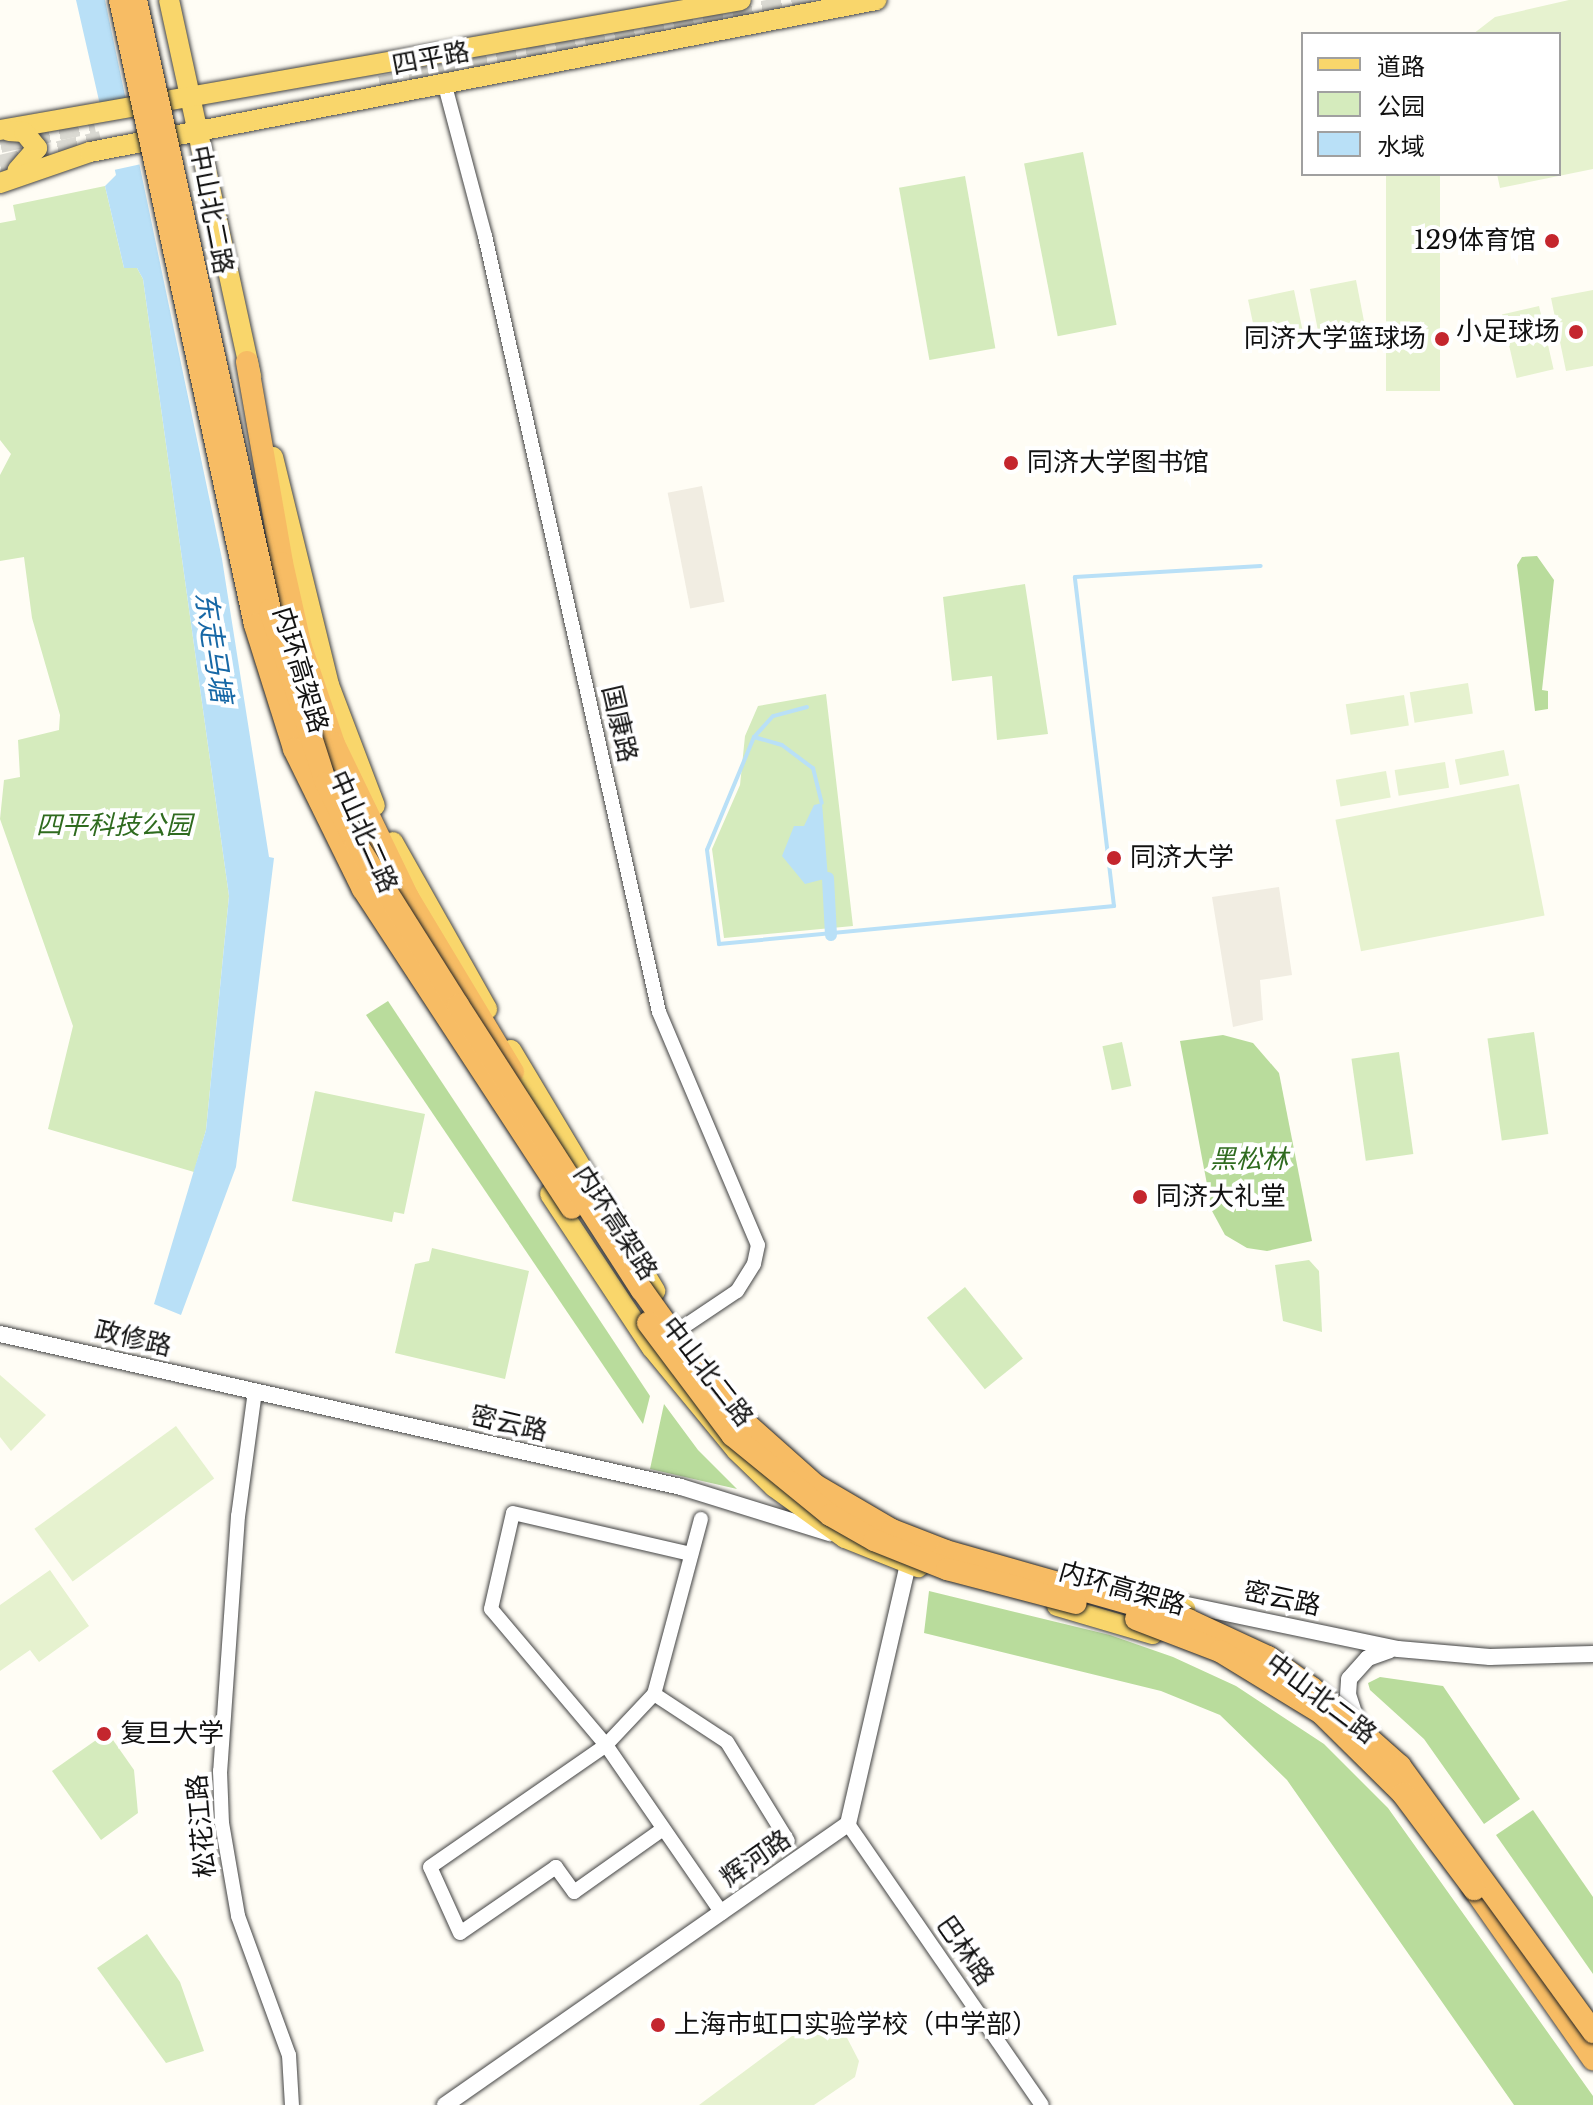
<!DOCTYPE html>
<html>
<head>
<meta charset="utf-8">
<style>
	body { margin:0 }
	#map { position:relative; width:1593px; height:2105px; overflow:hidden; background:#fffdf5; font-family:"Libre Baskerville","Noto Sans SC",serif }
	div>[style] { position:absolute }
	[style*='--x'] { left:calc(var(--x)*1px); top:calc(var(--y)*1px); width:calc(var(--w)*1px); rotate:calc(var(--a)*1deg) }
	.green>* { inset:0; background:#d5ebbd; transform-origin:0 0 }
	.forest>* { inset:0; background:#b9dc9c }
	.pitch>* { inset:0; background:#e6f2cf; transform-origin:0 0 }
	.plaza>* { inset:0; background:#f1ede2; transform-origin:0 0 }
	.water>* { inset:0; background:#b9e0f7 }
	.pier>* { inset:0; background:#fffdf5; transform-origin:0 0 }
	.stream>* { height:4px; margin:-2px; padding:0 2px; transform-origin:2px; border-radius:2px; background:#b9e0f7 }
	.canal>* { height:12px; margin:-6px; padding:0 6px; transform-origin:6px; border-radius:6px; background:#b9e0f7 }
	.primary-tunnel>* { height:20px; margin-top:-10px; transform-origin:0; background:repeating-linear-gradient(90deg,#dbdad3 0 20px,transparent 0 30px) }
	.roads { filter:drop-shadow(0 0 2px #444) drop-shadow(0 0 2px #444) }
	.minor>* { height:14px; margin:-7px; padding:0 7px; transform-origin:7px; border-radius:7px; background:#fff }
	.tertiary>* { height:16px; margin:-8px; padding:0 8px; transform-origin:8px; border-radius:8px; background:#fff }
	.primary>* { height:20px; margin:-10px; padding:0 10px; transform-origin:10px; border-radius:10px; background:#f9d66b }
	.trunk>* { height:22px; margin:-11px; padding:0 11px; transform-origin:11px; border-radius:11px; background:#f7bc64 }
	.bridges { filter:drop-shadow(0 0 2px #222) drop-shadow(0 0 2px #222) }
	.trunk-bridge>* { height:22px; margin:-11px; padding:0 11px; transform-origin:11px; border-radius:11px; background:#f7bc64 }
	.dots>* { width:22px; height:22px; translate:-50% -50%; box-sizing:border-box; border:4px solid #fff; border-radius:50% }
	span { translate:-50% -50%; white-space:nowrap; text-align:center; line-height:1.15; -webkit-text-stroke:8px #fff; paint-order:stroke }
	.street-label { font-size:26px; color:#111 }
	.poi-label { font-size:26px; color:#111 }
	.right { translate:-100% -50%; text-align:right }
	.left { translate:0 -50%; text-align:left }
	.park-label { font-size:26px; color:#2f6b1f; font-style:italic }
	.water-label { font-size:28px; color:#1768a6; font-style:italic }
	.legend { position:absolute; left:1301px; top:32px; width:260px; height:144px; box-sizing:border-box; background:#fff; border:2px solid #a0a0a0; margin:0; padding:10px 14px; list-style:none; font-size:24px; color:#111 }
	.legend li { display:flex; align-items:center; gap:16px; height:40px }
	.legend b { width:40px; border:2px solid #a0a0a0 }
</style>
</head>
<body>
<div id="map">
	<div class="green">
		<i style="left:1083px;top:152px;width:176px;height:60px;rotate:79deg"></i>
		<i style="left:965px;top:176px;width:175px;height:67px;rotate:80deg"></i>
		<i style="clip-path:polygon(105px 186px,124px 268px,137px 268px,143px 279px,229px 896px,206px 1130px,194px 1172px,48px 1129px,73px 1026px,0 819px,4px 780px,20px 777px,18px 740px,59px 730px,60px 715px,32px 618px,24px 557px,0 561px,0 475px,11px 454px,0 440px,0 223px,16px 220px,13px 205px)"></i>
		<i style="clip-path:polygon(1025px 584px,1048px 734px,997px 740px,992px 676px,952px 681px,943px 597px)"></i>
		<i style="clip-path:polygon(826px 694px,853px 926px,724px 938px,712px 849px,740px 785px,745px 736px,758px 706px)"></i>
		<i style="left:1534px;top:1032px;width:103px;height:47px;rotate:82deg"></i>
		<i style="left:1122px;top:1042px;width:45px;height:20px;rotate:78deg"></i>
		<i style="left:1399px;top:1052px;width:103px;height:48px;rotate:82deg"></i>
		<i style="clip-path:polygon(315px 1091px,425px 1114px,404px 1214px,394px 1212px,392px 1222px,292px 1201px)"></i>
		<i style="clip-path:polygon(432px 1248px,529px 1271px,505px 1379px,395px 1353px,415px 1264px,429px 1261px)"></i>
		<i style="clip-path:polygon(1309px 1260px,1319px 1271px,1322px 1332px,1283px 1321px,1275px 1265px)"></i>
		<i style="left:965px;top:1287px;width:92px;height:49px;rotate:51deg"></i>
		<i style="clip-path:polygon(99px 1738px,113px 1740px,134px 1770px,138px 1813px,101px 1840px,52px 1771px)"></i>
		<i style="clip-path:polygon(147px 1934px,180px 1982px,204px 2051px,166px 2063px,97px 1968px)"></i>
	</div>
	<div class="forest">
		<i style="clip-path:polygon(1537px 556px,1554px 580px,1542px 690px,1548px 691px,1548px 709px,1535px 711px,1517px 565px,1522px 557px)"></i>
		<i style="clip-path:polygon(388px 1001px,650px 1396px,643px 1424px,366px 1015px)"></i>
		<i style="clip-path:polygon(1223px 1035px,1253px 1043px,1279px 1073px,1312px 1241px,1267px 1251px,1247px 1248px,1225px 1235px,1212px 1211px,1180px 1041px)"></i>
		<i style="clip-path:polygon(664px 1404px,698px 1450px,737px 1489px,650px 1469px)"></i>
		<i style="clip-path:polygon(929px 1591px,1110px 1635px,1173px 1657px,1236px 1686px,1324px 1744px,1388px 1808px,1593px 2096px,1593px 2105px,1514px 2105px,1287px 1780px,1220px 1715px,1161px 1691px,924px 1633px)"></i>
		<i style="clip-path:polygon(1380px 1677px,1443px 1686px,1520px 1799px,1484px 1824px,1424px 1739px,1370px 1690px,1368px 1683px)"></i>
		<i style="clip-path:polygon(1533px 1810px,1593px 1897px,1593px 1974px,1496px 1835px)"></i>
	</div>
	<div class="pitch">
		<i style="clip-path:polygon(1569px 0,1593px 0,1593px 169px,1500px 188px,1497px 174px,1559px 174px,1559px 34px,1473px 34px,1495px 17px)"></i>
		<i style="left:1386px;top:174px;width:54px;height:217px"></i>
		<i style="left:1356px;top:280px;width:52px;height:47px;rotate:79deg"></i>
		<i style="left:1294px;top:290px;width:52px;height:47px;rotate:78deg"></i>
		<i style="clip-path:polygon(1593px 290px,1593px 366px,1566px 371px,1551px 298px)"></i>
		<i style="left:1539px;top:306px;width:65px;height:38px;rotate:77deg"></i>
		<i style="left:1468px;top:683px;width:31px;height:59px;rotate:81deg"></i>
		<i style="left:1404px;top:695px;width:31px;height:59px;rotate:81deg"></i>
		<i style="left:1504px;top:750px;width:26px;height:50px;rotate:79deg"></i>
		<i style="left:1445px;top:762px;width:26px;height:51px;rotate:81deg"></i>
		<i style="left:1386px;top:771px;width:27px;height:51px;rotate:80deg"></i>
		<i style="left:1519px;top:784px;width:134px;height:187px;rotate:79deg"></i>
		<i style="clip-path:polygon(0 1375px,46px 1415px,11px 1451px,0 1437px)"></i>
		<i style="left:176px;top:1426px;width:65px;height:175px;rotate:54deg"></i>
		<i style="clip-path:polygon(50px 1570px,89px 1626px,39px 1662px,30px 1650px,0 1671px,0 1605px)"></i>
		<i style="clip-path:polygon(811px 2022px,845px 2034px,859px 2061px,855px 2077px,814px 2105px,699px 2105px)"></i>
	</div>
	<div class="plaza">
		<i style="left:702px;top:486px;width:118px;height:35px;rotate:79deg"></i>
		<i style="clip-path:polygon(1279px 887px,1292px 975px,1260px 980px,1263px 1020px,1233px 1027px,1212px 897px)"></i>
	</div>
	<div class="water">
		<i style="clip-path:polygon(76px 0,105px 0,222px 559px,269px 857px,274px 858px,236px 1167px,181px 1315px,154px 1304px,206px 1130px,229px 896px,143px 279px,137px 268px,124px 268px,105px 186px,116px 175px)"></i>
		<i style="clip-path:polygon(822px 803px,828px 878px,805px 884px,782px 856px,794px 826px,804px 826px,814px 805px)"></i>
	</div>
	<div class="pier">
		<i style="left:130px;top:99px;width:66px;height:34px;rotate:78deg"></i>
	</div>
	<div class="stream">
		<i style="--x:807;--y:707;--w:35;--a:165"></i>
		<i style="--x:773;--y:716;--w:28;--a:132"></i>
		<i style="--x:754;--y:737;--w:122;--a:112.6"></i>
		<i style="--x:707;--y:850;--w:95;--a:82.7"></i>
		<i style="--x:719;--y:944;--w:397;--a:-5.5"></i>
		<i style="--x:1114;--y:906;--w:331;--a:-96.8"></i>
		<i style="--x:1075;--y:577;--w:186;--a:-3.4"></i>
		<i style="--x:754;--y:737;--w:29;--a:16"></i>
		<i style="--x:782;--y:745;--w:39;--a:37"></i>
		<i style="--x:813;--y:768;--w:36;--a:76"></i>
	</div>
	<div class="canal">
		<i style="--x:828;--y:878;--w:57;--a:87"></i>
	</div>
	<div class="primary-tunnel">
		<i style="--x:380;--y:86;--w:447;--a:-11.1"></i>
		<i style="--x:0;--y:143;--w:96;--a:-12"></i>
		<i style="--x:0;--y:165;--w:104;--a:-13.4"></i>
	</div>
	<div class="roads">
		<div class="minor">
			<i style="--x:444;--y:82;--w:159;--a:75.1"></i>
			<i style="--x:485;--y:236;--w:795;--a:77.36"></i>
			<i style="--x:659;--y:1012;--w:253;--a:67"></i>
			<i style="--x:758;--y:1245;--w:19;--a:102"></i>
			<i style="--x:754;--y:1264;--w:32;--a:122"></i>
			<i style="--x:737;--y:1291;--w:70;--a:146.1"></i>
			<i style="--x:255;--y:1391;--w:126;--a:97.7"></i>
			<i style="--x:238;--y:1516;--w:256;--a:94"></i>
			<i style="--x:220;--y:1771;--w:52;--a:87.8"></i>
			<i style="--x:222;--y:1823;--w:94;--a:80.2"></i>
			<i style="--x:238;--y:1916;--w:148;--a:69.9"></i>
			<i style="--x:289;--y:2055;--w:50;--a:86.6"></i>
			<i style="--x:701;--y:1519;--w:181;--a:105"></i>
			<i style="--x:654;--y:1694;--w:70;--a:133.3"></i>
			<i style="--x:606;--y:1745;--w:204;--a:55.4"></i>
			<i style="--x:654;--y:1694;--w:87;--a:33.3"></i>
			<i style="--x:727;--y:1742;--w:116;--a:58.4"></i>
			<i style="--x:848;--y:1824;--w:341;--a:55.4"></i>
			<i style="--x:663;--y:1829;--w:109;--a:144.7"></i>
			<i style="--x:574;--y:1892;--w:31;--a:-126"></i>
			<i style="--x:556;--y:1867;--w:116;--a:145.5"></i>
			<i style="--x:460;--y:1933;--w:72;--a:-114.4"></i>
			<i style="--x:430;--y:1867;--w:214;--a:-34.7"></i>
			<i style="--x:606;--y:1745;--w:178;--a:-130.2"></i>
			<i style="--x:491;--y:1609;--w:98;--a:-77.1"></i>
			<i style="--x:513;--y:1513;--w:183;--a:13"></i>
		</div>
		<div class="tertiary">
			<i style="--x:0;--y:1334;--w:698;--a:12.66"></i>
			<i style="--x:681;--y:1487;--w:156;--a:17.2"></i>
			<i style="--x:1173;--y:1602;--w:230;--a:11.8"></i>
			<i style="--x:1398;--y:1649;--w:92;--a:5"></i>
			<i style="--x:1490;--y:1657;--w:103;--a:-1.7"></i>
			<i style="--x:1356;--y:1719;--w:25;--a:-108"></i>
			<i style="--x:1348;--y:1695;--w:16;--a:-86"></i>
			<i style="--x:1349;--y:1679;--w:28;--a:-48"></i>
			<i style="--x:1368;--y:1658;--w:23;--a:-20"></i>
			<i style="--x:445;--y:2105;--w:491;--a:-34.9"></i>
			<i style="--x:848;--y:1824;--w:279;--a:-77"></i>
		</div>
		<div class="primary">
			<i style="--x:169;--y:0;--w:385;--a:77.7"></i>
			<i style="--x:0;--y:130;--w:752;--a:-9.95"></i>
			<i style="--x:9;--y:131;--w:15;--a:4"></i>
			<i style="--x:24;--y:132;--w:21;--a:51"></i>
			<i style="--x:37;--y:148;--w:30;--a:131"></i>
			<i style="--x:0;--y:183;--w:95;--a:-19"></i>
			<i style="--x:90;--y:152;--w:801;--a:-10.94"></i>
			<i style="--x:273;--y:457;--w:235;--a:76.2"></i>
			<i style="--x:329;--y:685;--w:129;--a:69.2"></i>
			<i style="--x:393;--y:842;--w:192;--a:60.6"></i>
			<i style="--x:511;--y:1050;--w:281;--a:59.1"></i>
			<i style="--x:550;--y:1194;--w:185;--a:56.5"></i>
			<i style="--x:652;--y:1348;--w:132;--a:50.5"></i>
			<i style="--x:736;--y:1450;--w:53;--a:44.2"></i>
			<i style="--x:774;--y:1487;--w:87;--a:35.7"></i>
			<i style="--x:845;--y:1538;--w:79;--a:21.7"></i>
			<i style="--x:1124;--y:1591;--w:64;--a:16.4"></i>
			<i style="--x:1057;--y:1606;--w:100;--a:16.3"></i>
		</div>
		<div class="trunk">
			<i style="--x:247;--y:362;--w:204;--a:80.1"></i>
			<i style="--x:282;--y:563;--w:86;--a:77.3"></i>
			<i style="--x:301;--y:647;--w:102;--a:71.2"></i>
			<i style="--x:334;--y:744;--w:170;--a:64.2"></i>
			<i style="--x:408;--y:897;--w:204;--a:59"></i>
			<i style="--x:1474;--y:1889;--w:208;--a:55"></i>
		</div>
	</div>
	<div class="bridges">
		<div class="trunk-bridge">
			<i style="--x:120;--y:0;--w:639;--a:77.81"></i>
			<i style="--x:255;--y:625;--w:130;--a:72.5"></i>
			<i style="--x:294;--y:749;--w:156;--a:63.8"></i>
			<i style="--x:363;--y:889;--w:381;--a:56.8"></i>
			<i style="--x:136;--y:0;--w:625;--a:77.61"></i>
			<i style="--x:270;--y:610;--w:182;--a:72.1"></i>
			<i style="--x:326;--y:783;--w:67;--a:63.4"></i>
			<i style="--x:356;--y:843;--w:191;--a:57.8"></i>
			<i style="--x:458;--y:1005;--w:339;--a:57.2"></i>
			<i style="--x:642;--y:1290;--w:139;--a:54.4"></i>
			<i style="--x:723;--y:1403;--w:123;--a:41.7"></i>
			<i style="--x:815;--y:1485;--w:89;--a:30.3"></i>
			<i style="--x:892;--y:1530;--w:58;--a:21.3"></i>
			<i style="--x:946;--y:1551;--w:252;--a:15.9"></i>
			<i style="--x:1188;--y:1620;--w:88;--a:24.8"></i>
			<i style="--x:1268;--y:1657;--w:54;--a:35.2"></i>
			<i style="--x:1312;--y:1688;--w:118;--a:41.6"></i>
			<i style="--x:1400;--y:1766;--w:329;--a:54"></i>
			<i style="--x:648;--y:1323;--w:140;--a:53.1"></i>
			<i style="--x:732;--y:1435;--w:127;--a:39.2"></i>
			<i style="--x:830;--y:1515;--w:51;--a:29.6"></i>
			<i style="--x:874;--y:1540;--w:79;--a:21.7"></i>
			<i style="--x:947;--y:1569;--w:133;--a:14.8"></i>
			<i style="--x:1136;--y:1619;--w:90;--a:20.9"></i>
			<i style="--x:1220;--y:1651;--w:119;--a:31.5"></i>
			<i style="--x:1321;--y:1713;--w:115;--a:44.6"></i>
			<i style="--x:1403;--y:1794;--w:119;--a:53.2"></i>
		</div>
	</div>
	<div class="dots">
		<i style="left:1552px;top:241px;background:#c4262e"></i>
		<i style="left:1576px;top:332px;background:#c4262e"></i>
		<i style="left:1442px;top:339px;background:#c4262e"></i>
		<i style="left:1011px;top:463px;background:#c4262e"></i>
		<i style="left:1114px;top:858px;background:#c4262e"></i>
		<i style="left:1140px;top:1197px;background:#c4262e"></i>
		<i style="left:104px;top:1734px;background:#c4262e"></i>
		<i style="left:658px;top:2025px;background:#c4262e"></i>
	</div>
	<div class="street-label">
		<span style="left:431px;top:59px;rotate:-11deg">四平路</span>
		<span style="left:211px;top:210px;rotate:79deg">中山北二路</span>
		<span style="left:300px;top:670px;rotate:73deg">内环高架路</span>
		<span style="left:619px;top:724px;rotate:77deg">国康路</span>
		<span style="left:363px;top:832px;rotate:66deg">中山北二路</span>
		<span style="left:615px;top:1223px;rotate:57deg">内环高架路</span>
		<span style="left:133px;top:1339px;rotate:13deg">政修路</span>
		<span style="left:707px;top:1372px;rotate:52deg">中山北二路</span>
		<span style="left:509px;top:1424px;rotate:13deg">密云路</span>
		<span style="left:1122px;top:1589px;rotate:16deg">内环高架路</span>
		<span style="left:1282px;top:1599px;rotate:12deg">密云路</span>
		<span style="left:1321px;top:1699px;rotate:37deg">中山北二路</span>
		<span style="left:202px;top:1826px;rotate:-95deg">松花江路</span>
		<span style="left:756px;top:1859px;rotate:-35deg">辉河路</span>
		<span style="left:965px;top:1951px;rotate:55deg">巴林路</span>
	</div>
	<div class="poi-label">
		<span class="right" style="left:1536px;top:241px">129体育馆</span>
		<span class="right" style="left:1560px;top:332px">小足球场</span>
		<span class="right" style="left:1426px;top:339px">同济大学篮球场</span>
		<span class="left" style="left:1027px;top:463px">同济大学图书馆</span>
		<span class="left" style="left:1130px;top:858px">同济大学</span>
		<span class="left" style="left:1156px;top:1197px">同济大礼堂</span>
		<span class="left" style="left:120px;top:1734px">复旦大学</span>
		<span class="left" style="left:674px;top:2025px">上海市虹口实验学校（中学部）</span>
	</div>
	<div class="park-label">
		<span style="left:114px;top:826px">四平科技公园</span>
		<span style="left:1249px;top:1160px">黑松林</span>
	</div>
	<div class="water-label">
		<span style="left:213px;top:647px;rotate:81deg">东走马塘</span>
	</div>
	<ul class="legend">
	<li><b style="height:10px;background:#f9d66b"></b>道路</li>
	<li><b style="height:22px;background:#d5ebbd"></b>公园</li>
	<li><b style="height:22px;background:#b9e0f7"></b>水域</li>
	</ul>
</div>
</body>
</html>
